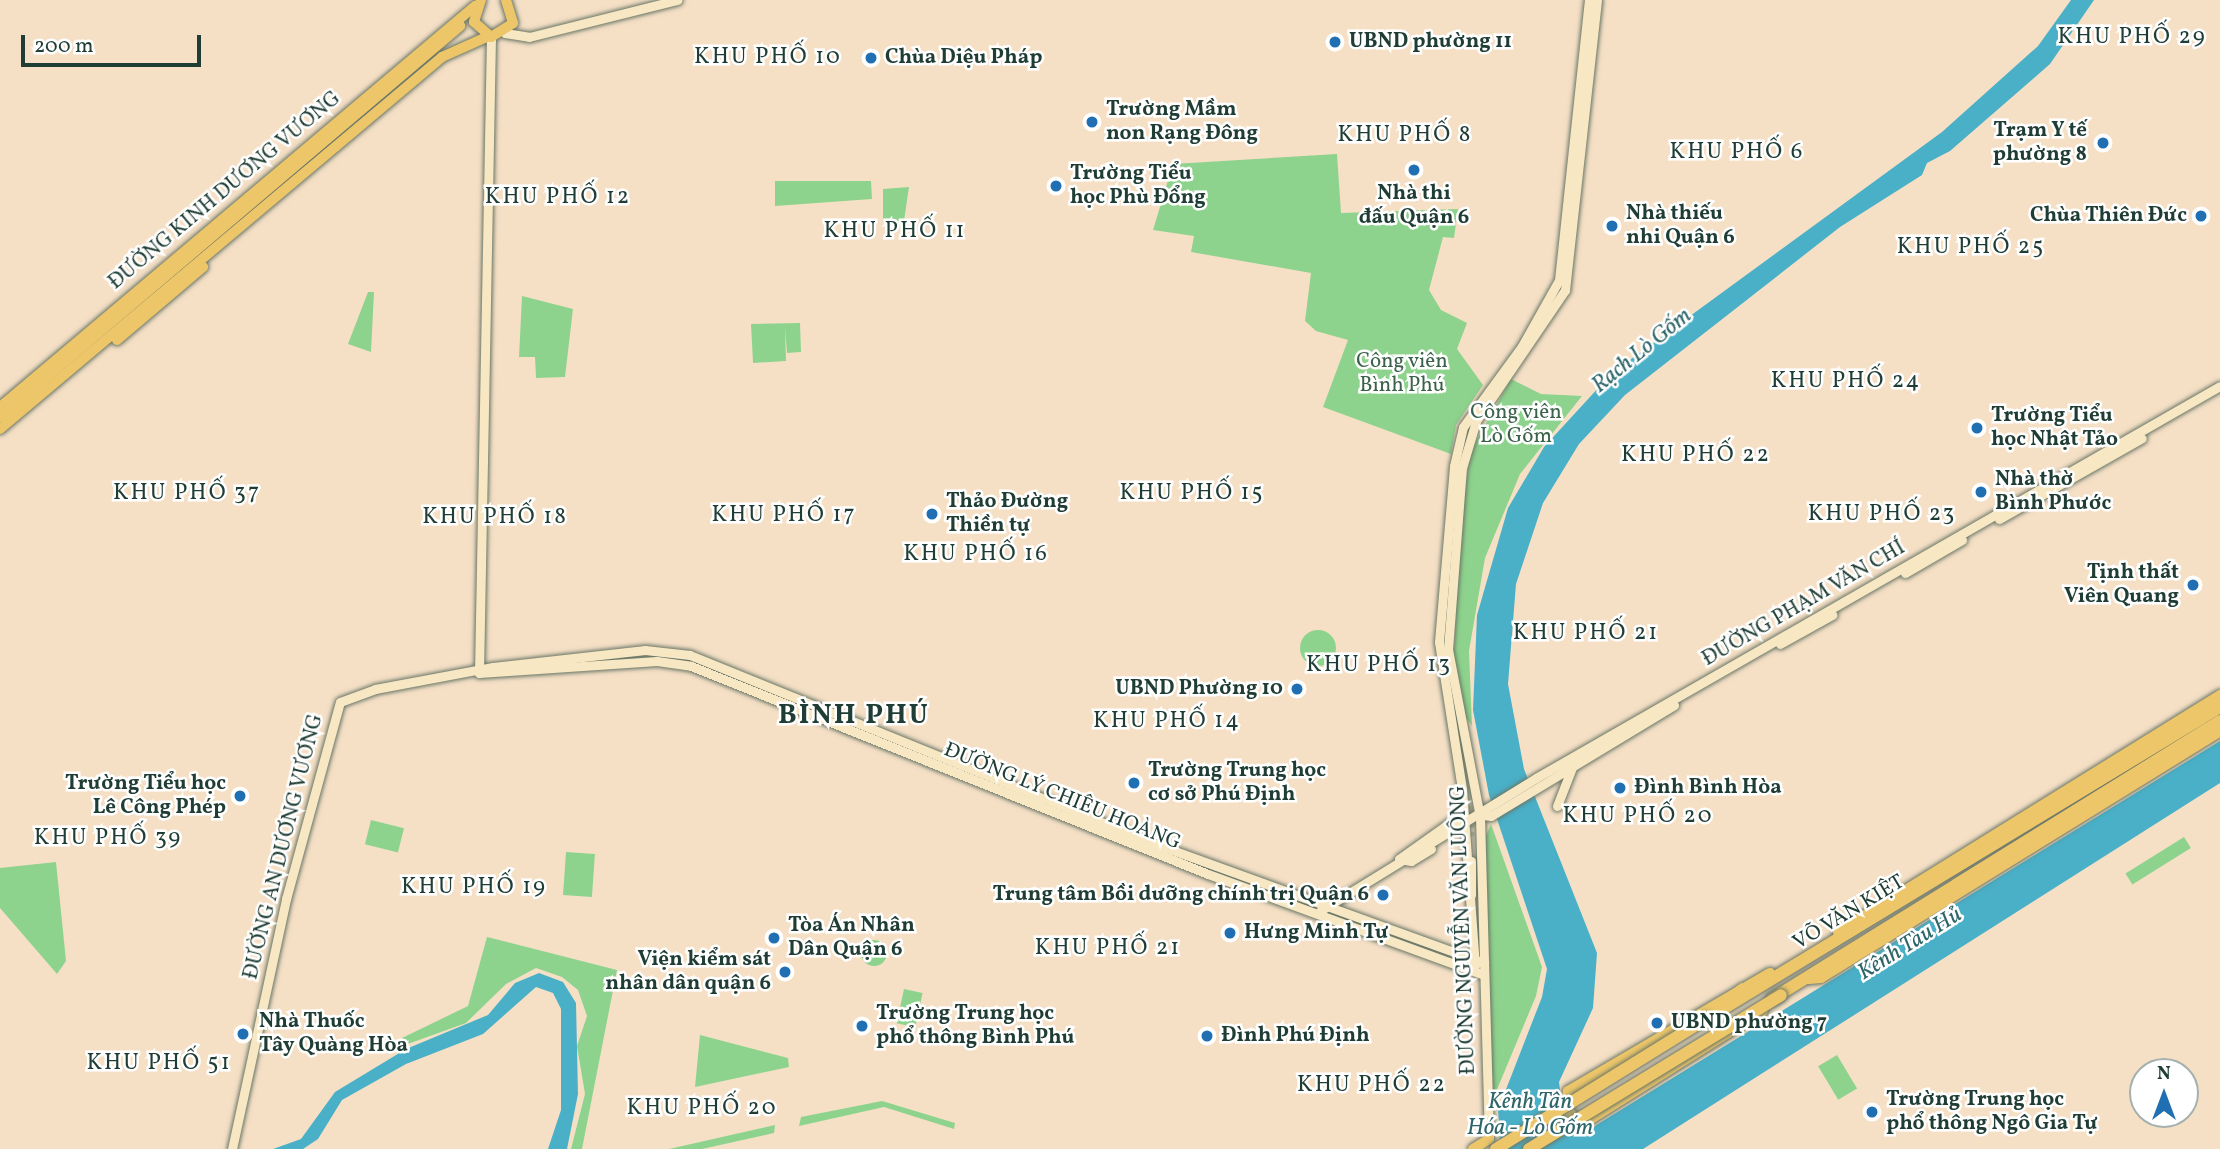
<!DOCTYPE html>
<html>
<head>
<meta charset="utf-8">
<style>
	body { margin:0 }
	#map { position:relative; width:2220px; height:1149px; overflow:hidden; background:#f5e0c6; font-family:Vollkorn,serif }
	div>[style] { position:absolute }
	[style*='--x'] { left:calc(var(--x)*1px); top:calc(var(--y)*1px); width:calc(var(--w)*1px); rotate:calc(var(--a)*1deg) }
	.green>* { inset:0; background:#8ed38d; transform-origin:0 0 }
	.round { border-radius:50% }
	.water>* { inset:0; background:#49b0c8 }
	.secondary-tunnel>* { height:9px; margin-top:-4.5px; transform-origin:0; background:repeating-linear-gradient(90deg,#cabfa9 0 9px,transparent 0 13.5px) }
	.roads { filter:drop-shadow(0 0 2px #6a7667) drop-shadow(0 0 2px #6a7667) }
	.secondary>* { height:9px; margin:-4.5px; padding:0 4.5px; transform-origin:4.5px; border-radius:4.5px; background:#f7e8c3 }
	.primary>* { height:10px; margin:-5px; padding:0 5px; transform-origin:5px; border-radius:5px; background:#ecc669 }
	.highway>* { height:12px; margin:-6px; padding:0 6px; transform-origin:6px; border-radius:6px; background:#ecc669 }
	.bridges { filter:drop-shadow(0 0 2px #6a7667) drop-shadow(0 0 2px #6a7667) }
	.highway-bridge>* { height:12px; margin:-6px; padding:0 6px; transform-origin:6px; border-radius:6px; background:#ecc669 }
	.dots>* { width:19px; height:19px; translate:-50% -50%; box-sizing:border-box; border:4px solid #fff; border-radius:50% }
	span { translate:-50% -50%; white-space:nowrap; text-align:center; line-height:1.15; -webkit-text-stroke:5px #fff; paint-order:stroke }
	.poi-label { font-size:21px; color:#1f3d34; font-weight:700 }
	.left { translate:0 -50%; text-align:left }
	.right { translate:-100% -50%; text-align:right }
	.street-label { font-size:21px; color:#1f3d34 }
	.park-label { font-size:21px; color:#3b624a }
	.neighbourhood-label { font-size:23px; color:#1f3d34; letter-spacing:2px }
	.water-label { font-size:23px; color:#2e6568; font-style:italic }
	.district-label { font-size:28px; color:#1f3d34; font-weight:700; letter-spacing:2px }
	.north { position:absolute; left:2129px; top:1058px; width:70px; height:70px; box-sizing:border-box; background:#fff; border:2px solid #a5b1ae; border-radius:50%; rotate:0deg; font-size:19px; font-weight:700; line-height:28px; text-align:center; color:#1f3d34 }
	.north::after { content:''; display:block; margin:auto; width:24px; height:32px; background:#1f6fb2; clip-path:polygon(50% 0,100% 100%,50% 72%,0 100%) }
	.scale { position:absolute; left:21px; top:35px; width:180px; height:32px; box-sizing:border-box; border:4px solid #1f3d34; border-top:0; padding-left:9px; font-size:21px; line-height:24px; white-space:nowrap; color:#1f3d34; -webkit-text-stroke:5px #fff; paint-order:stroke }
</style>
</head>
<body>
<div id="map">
	<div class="green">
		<i style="clip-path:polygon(1337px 154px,1341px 213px,1458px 209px,1454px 238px,1443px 237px,1429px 290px,1441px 310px,1467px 323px,1457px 349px,1483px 385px,1456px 425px,1451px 454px,1323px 407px,1348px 340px,1316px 331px,1305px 321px,1311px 273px,1191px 252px,1194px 236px,1153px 230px,1173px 164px)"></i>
		<i style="clip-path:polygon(775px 181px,871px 181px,872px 199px,775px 206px)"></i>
		<i style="clip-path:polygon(909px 187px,904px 221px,883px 223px,883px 189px)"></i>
		<i style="clip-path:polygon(368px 292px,374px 292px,371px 352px,348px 344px)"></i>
		<i style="clip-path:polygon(522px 296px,573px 309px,565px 377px,536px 378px,535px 357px,519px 357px)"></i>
		<i style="clip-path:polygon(800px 323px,801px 352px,787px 353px,785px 327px,786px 361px,753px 363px,751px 324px)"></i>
		<i style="clip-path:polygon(1511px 379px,1541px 394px,1582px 396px,1520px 474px,1485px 558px,1469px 651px,1472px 726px,1458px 706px,1453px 671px,1461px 515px,1471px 450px)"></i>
		<i class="round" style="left:1300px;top:630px;width:36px;height:36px"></i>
		<i style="left:371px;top:820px;width:34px;height:25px;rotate:14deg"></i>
		<i style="clip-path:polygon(1491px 824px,1542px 967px,1536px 996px,1493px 1099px,1484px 840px)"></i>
		<i style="left:2184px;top:837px;width:13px;height:69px;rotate:58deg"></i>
		<i style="left:566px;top:852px;width:29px;height:43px;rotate:4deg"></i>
		<i style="clip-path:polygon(56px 862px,66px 961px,57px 974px,0 908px,0 868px)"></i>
		<i style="clip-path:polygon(487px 937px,617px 970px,582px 1149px,571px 1149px,585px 1094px,577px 1046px,587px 1016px,578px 990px,562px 977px,536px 968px,506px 984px,466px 1023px,405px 1045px,402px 1038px,468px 1006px)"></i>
		<i class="round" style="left:861px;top:940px;width:26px;height:26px"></i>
		<i style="left:904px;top:989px;width:19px;height:35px;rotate:12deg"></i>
		<i style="clip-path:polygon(700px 1035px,788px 1058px,789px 1067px,695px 1087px)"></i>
		<i style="left:1837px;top:1055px;width:39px;height:22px;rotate:59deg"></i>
		<i style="clip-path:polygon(882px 1101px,955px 1123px,954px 1129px,884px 1107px,799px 1126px,801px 1117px)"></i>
		<i style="clip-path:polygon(775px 1125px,774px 1133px,702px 1149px,669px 1149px)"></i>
	</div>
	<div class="water">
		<i style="clip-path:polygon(2071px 0,2094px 0,2050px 64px,1950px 151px,1927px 163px,1922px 175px,1840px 227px,1625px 395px,1579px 444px,1543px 503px,1516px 584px,1508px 684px,1524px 769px,1597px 953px,1593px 1008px,1559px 1082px,1565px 1128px,1585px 1132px,2220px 741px,2220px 783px,1643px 1149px,1501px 1149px,1498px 1110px,1542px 997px,1547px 969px,1489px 795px,1473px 710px,1477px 615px,1508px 508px,1544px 447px,1612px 373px,1942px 132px,2038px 46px)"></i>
		<i style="clip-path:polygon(539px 973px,563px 982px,576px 1003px,578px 1094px,567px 1149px,548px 1149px,561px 1110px,561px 1009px,553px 993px,536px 987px,483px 1034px,406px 1064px,342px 1100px,318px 1139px,303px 1149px,273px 1149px,301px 1139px,335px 1092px,406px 1049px,488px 1015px,515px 983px)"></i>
	</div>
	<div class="secondary-tunnel">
		<i style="--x:1468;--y:805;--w:31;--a:86"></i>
	</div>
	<div class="roads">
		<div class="secondary">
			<i style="--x:505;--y:33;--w:24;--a:9"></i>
			<i style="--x:529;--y:37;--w:153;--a:-14"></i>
			<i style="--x:1999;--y:519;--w:164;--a:-29.5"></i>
			<i style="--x:1905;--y:573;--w:66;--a:-30.1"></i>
			<i style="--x:1780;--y:644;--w:60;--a:-29.1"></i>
			<i style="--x:479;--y:673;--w:178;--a:-3.9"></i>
			<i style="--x:657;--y:661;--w:34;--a:8"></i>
			<i style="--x:691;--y:666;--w:557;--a:21.92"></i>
			<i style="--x:1208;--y:874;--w:292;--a:20.1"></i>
			<i style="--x:479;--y:673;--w:636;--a:-88.92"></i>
			<i style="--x:1557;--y:806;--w:44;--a:-68.7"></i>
			<i style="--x:1483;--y:815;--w:8;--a:7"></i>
			<i style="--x:1491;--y:816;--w:214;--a:-31.2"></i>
			<i style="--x:1431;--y:849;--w:23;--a:149"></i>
			<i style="--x:1411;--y:861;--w:12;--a:-171"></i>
			<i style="--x:1399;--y:859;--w:72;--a:-35.4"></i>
			<i style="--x:1458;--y:817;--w:9;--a:-84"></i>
			<i style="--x:1471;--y:895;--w:34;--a:-90"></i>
			<i style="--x:1320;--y:911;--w:254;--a:-31.6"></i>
			<i style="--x:1536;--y:778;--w:788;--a:-29.82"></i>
			<i style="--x:1475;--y:966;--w:177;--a:-94.2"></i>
			<i style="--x:1462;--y:789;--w:149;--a:-98.9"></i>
			<i style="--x:1439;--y:642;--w:177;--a:-85.1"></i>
			<i style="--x:1454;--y:466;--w:40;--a:-77"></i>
			<i style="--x:1463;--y:427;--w:100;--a:-53.9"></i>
			<i style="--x:1522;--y:346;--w:76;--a:-60.7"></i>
			<i style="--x:1559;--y:280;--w:282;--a:-83.9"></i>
			<i style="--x:1489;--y:1139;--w:322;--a:-91.6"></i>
			<i style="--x:1480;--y:817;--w:171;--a:-100.8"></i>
			<i style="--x:1448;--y:649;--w:182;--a:-85.6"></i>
			<i style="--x:1462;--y:468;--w:49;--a:-73.4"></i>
			<i style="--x:1476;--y:421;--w:158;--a:-55.8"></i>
			<i style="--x:1565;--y:290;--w:292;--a:-83.7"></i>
			<i style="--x:232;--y:1149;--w:256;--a:-77.8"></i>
			<i style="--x:286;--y:899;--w:204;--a:-74.7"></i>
			<i style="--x:340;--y:702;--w:37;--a:-20"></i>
			<i style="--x:375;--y:689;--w:120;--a:-10.6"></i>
			<i style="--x:493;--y:667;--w:153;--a:-6.4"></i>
			<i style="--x:645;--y:650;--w:45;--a:6.3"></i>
			<i style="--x:690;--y:655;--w:497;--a:22.1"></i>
			<i style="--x:1150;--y:842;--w:355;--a:19.9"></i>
		</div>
		<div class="primary">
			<i style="--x:481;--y:0;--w:23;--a:108"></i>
			<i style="--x:474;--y:22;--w:23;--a:41"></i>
			<i style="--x:491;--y:37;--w:26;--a:-32"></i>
			<i style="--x:513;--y:23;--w:24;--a:-107"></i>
			<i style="--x:117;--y:340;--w:113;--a:-40.3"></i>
			<i style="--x:0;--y:407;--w:622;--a:-40.17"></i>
			<i style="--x:0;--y:417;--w:604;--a:-40.36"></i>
			<i style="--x:0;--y:429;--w:578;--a:-40.08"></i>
			<i style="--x:442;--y:57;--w:51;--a:-24.1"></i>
			<i style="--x:1838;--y:932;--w:450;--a:-31.8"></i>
			<i style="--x:1809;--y:979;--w:12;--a:-5"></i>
			<i style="--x:1821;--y:978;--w:469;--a:-31.7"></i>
			<i style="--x:1763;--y:1011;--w:213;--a:147.9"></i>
			<i style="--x:1583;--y:1124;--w:23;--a:-139"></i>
			<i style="--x:1566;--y:1109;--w:18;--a:-84"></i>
			<i style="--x:1568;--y:1091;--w:234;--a:-30.3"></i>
			<i style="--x:1473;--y:1149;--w:19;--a:-32"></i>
		</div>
		<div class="highway">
			<i style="--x:1772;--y:999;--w:527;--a:-31.82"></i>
			<i style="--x:1721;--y:1005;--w:27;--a:-36"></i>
			<i style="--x:1706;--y:1019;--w:601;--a:-31.26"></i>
		</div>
	</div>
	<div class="bridges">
		<div class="highway-bridge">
			<i style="--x:1496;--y:1149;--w:247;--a:-31.8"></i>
			<i style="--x:1529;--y:1149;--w:295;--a:-31.4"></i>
		</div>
	</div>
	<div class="dots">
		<i style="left:1335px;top:42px;background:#1f6fb2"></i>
		<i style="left:871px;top:58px;background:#1f6fb2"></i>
		<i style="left:1092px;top:122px;background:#1f6fb2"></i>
		<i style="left:2103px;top:143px;background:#1f6fb2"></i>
		<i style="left:1414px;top:170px;background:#1f6fb2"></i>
		<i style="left:1056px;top:186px;background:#1f6fb2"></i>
		<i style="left:2201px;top:216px;background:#1f6fb2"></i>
		<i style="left:1612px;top:226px;background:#1f6fb2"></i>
		<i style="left:1977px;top:428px;background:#1f6fb2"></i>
		<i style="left:1981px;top:492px;background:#1f6fb2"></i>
		<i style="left:932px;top:514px;background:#1f6fb2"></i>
		<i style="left:2193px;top:585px;background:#1f6fb2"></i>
		<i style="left:1297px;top:689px;background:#1f6fb2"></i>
		<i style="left:1134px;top:783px;background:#1f6fb2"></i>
		<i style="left:1620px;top:788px;background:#1f6fb2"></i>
		<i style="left:240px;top:796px;background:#1f6fb2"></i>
		<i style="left:1383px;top:895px;background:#1f6fb2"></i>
		<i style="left:1230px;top:933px;background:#1f6fb2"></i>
		<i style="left:774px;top:938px;background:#1f6fb2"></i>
		<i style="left:785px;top:972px;background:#1f6fb2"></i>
		<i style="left:1657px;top:1023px;background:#1f6fb2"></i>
		<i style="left:862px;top:1026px;background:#1f6fb2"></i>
		<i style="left:243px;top:1034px;background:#1f6fb2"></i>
		<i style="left:1207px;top:1036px;background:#1f6fb2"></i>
		<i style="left:1872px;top:1112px;background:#1f6fb2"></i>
	</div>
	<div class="poi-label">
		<span class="left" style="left:1349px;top:42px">UBND phường 11</span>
		<span class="left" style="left:885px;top:58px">Chùa Diệu Pháp</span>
		<span class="left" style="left:1106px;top:122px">Trường Mầm<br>non Rạng Đông</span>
		<span class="right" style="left:2087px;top:143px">Trạm Y tế<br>phường 8</span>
		<span class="left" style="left:1070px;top:186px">Trường Tiểu<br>học Phù Đổng</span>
		<span style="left:1414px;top:206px">Nhà thi<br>đấu Quận 6</span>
		<span class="left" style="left:1626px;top:226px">Nhà thiếu<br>nhi Quận 6</span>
		<span class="right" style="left:2187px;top:216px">Chùa Thiên Đức</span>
		<span class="left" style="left:1991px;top:428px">Trường Tiểu<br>học Nhật Tảo</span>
		<span class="left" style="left:1995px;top:492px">Nhà thờ<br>Bình Phước</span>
		<span class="left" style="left:946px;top:514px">Thảo Đường<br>Thiền tự</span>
		<span class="right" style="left:2179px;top:585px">Tịnh thất<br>Viên Quang</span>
		<span class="right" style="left:1283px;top:689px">UBND Phường 10</span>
		<span class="left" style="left:1148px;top:783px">Trường Trung học<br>cơ sở Phú Định</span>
		<span class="right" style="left:226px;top:796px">Trường Tiểu học<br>Lê Công Phép</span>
		<span class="left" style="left:1634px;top:788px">Đình Bình Hòa</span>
		<span class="right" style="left:1369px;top:895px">Trung tâm Bồi dưỡng chính trị Quận 6</span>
		<span class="left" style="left:788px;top:938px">Tòa Án Nhân<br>Dân Quận 6</span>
		<span class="left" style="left:1244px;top:933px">Hưng Minh Tự</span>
		<span class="right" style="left:771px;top:972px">Viện kiểm sát<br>nhân dân quận 6</span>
		<span class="left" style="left:876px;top:1026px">Trường Trung học<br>phổ thông Bình Phú</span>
		<span class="left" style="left:259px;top:1034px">Nhà Thuốc<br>Tây Quàng Hòa</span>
		<span class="left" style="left:1671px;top:1023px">UBND phường 7</span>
		<span class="left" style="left:1221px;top:1036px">Đình Phú Định</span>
		<span class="left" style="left:1886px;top:1112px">Trường Trung học<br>phổ thông Ngô Gia Tự</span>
	</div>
	<div class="street-label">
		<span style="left:225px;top:191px;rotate:-40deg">ĐƯỜNG KINH DƯƠNG VƯƠNG</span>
		<span style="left:1804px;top:604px;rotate:-30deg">ĐƯỜNG PHẠM VĂN CHÍ</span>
		<span style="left:1062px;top:797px;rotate:22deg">ĐƯỜNG LÝ CHIÊU HOÀNG</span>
		<span style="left:284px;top:847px;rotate:-76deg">ĐƯỜNG AN DƯƠNG VƯƠNG</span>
		<span style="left:1849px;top:913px;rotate:-31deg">VÕ VĂN KIỆT</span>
		<span style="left:1464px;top:930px;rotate:-92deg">ĐƯỜNG NGUYỄN VĂN LUÔNG</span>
	</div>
	<div class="park-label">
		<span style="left:1402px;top:374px">Công viên<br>Bình Phú</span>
		<span style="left:1516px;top:425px">Công viên<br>Lò Gốm</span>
	</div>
	<div class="neighbourhood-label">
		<span style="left:2132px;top:37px">KHU PHỐ 29</span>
		<span style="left:768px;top:57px">KHU PHỐ 10</span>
		<span style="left:1405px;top:135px">KHU PHỐ 8</span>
		<span style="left:1737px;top:152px">KHU PHỐ 6</span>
		<span style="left:558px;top:197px">KHU PHỐ 12</span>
		<span style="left:895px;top:231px">KHU PHỐ 11</span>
		<span style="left:1971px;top:247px">KHU PHỐ 25</span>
		<span style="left:1846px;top:381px">KHU PHỐ 24</span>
		<span style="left:1696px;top:455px">KHU PHỐ 22</span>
		<span style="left:187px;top:493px">KHU PHỐ 37</span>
		<span style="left:1192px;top:493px">KHU PHỐ 15</span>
		<span style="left:1882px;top:514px">KHU PHỐ 23</span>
		<span style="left:784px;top:515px">KHU PHỐ 17</span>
		<span style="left:495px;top:517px">KHU PHỐ 18</span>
		<span style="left:976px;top:554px">KHU PHỐ 16</span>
		<span style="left:1586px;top:633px">KHU PHỐ 21</span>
		<span style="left:1379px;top:665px">KHU PHỐ 13</span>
		<span style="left:1167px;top:721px">KHU PHỐ 14</span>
		<span style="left:1638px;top:816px">KHU PHỐ 20</span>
		<span style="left:108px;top:838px">KHU PHỐ 39</span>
		<span style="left:474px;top:887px">KHU PHỐ 19</span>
		<span style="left:1108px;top:948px">KHU PHỐ 21</span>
		<span style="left:159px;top:1063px">KHU PHỐ 51</span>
		<span style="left:1372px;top:1085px">KHU PHỐ 22</span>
		<span style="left:702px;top:1108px">KHU PHỐ 20</span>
	</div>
	<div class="water-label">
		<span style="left:1642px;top:351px;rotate:-39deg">Rạch Lò Gốm</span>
		<span style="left:1910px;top:944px;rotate:-32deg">Kênh Tàu Hủ</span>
		<span style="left:1530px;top:1115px">Kênh Tân<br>Hóa - Lò Gốm</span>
	</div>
	<div class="district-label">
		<span style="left:854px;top:716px">BÌNH PHÚ</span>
	</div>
	<div class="north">N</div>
	<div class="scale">200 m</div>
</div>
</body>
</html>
